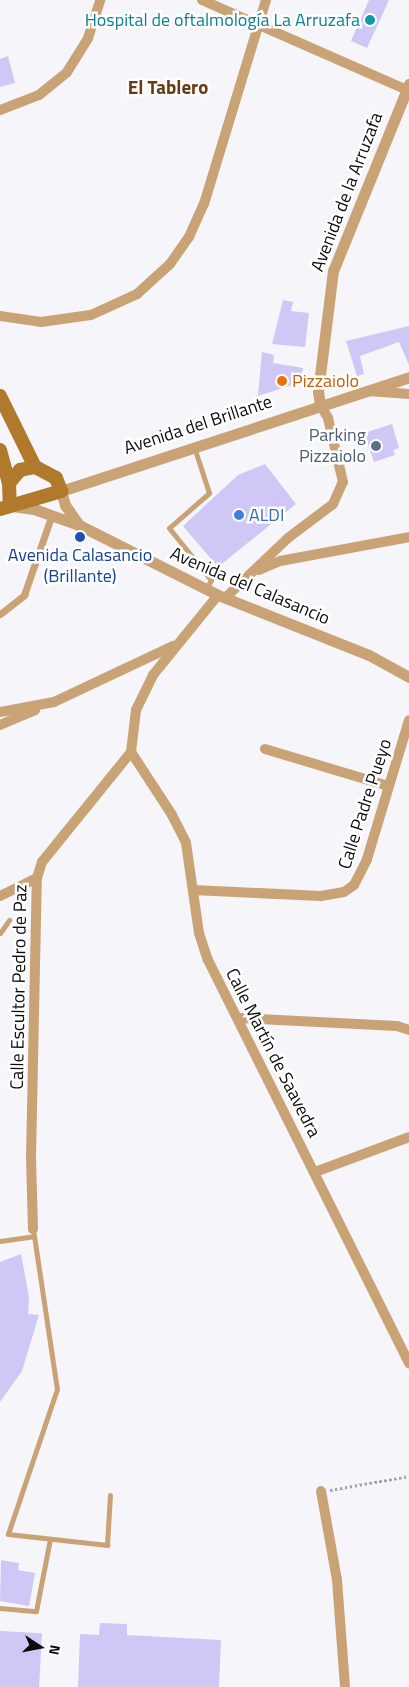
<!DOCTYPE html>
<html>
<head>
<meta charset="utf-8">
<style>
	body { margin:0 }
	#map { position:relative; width:409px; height:1687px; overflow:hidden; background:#f5f5fa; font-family:"Titillium Web",sans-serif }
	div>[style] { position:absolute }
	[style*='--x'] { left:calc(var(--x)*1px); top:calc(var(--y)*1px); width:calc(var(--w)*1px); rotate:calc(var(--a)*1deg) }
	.building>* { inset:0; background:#cfc8f7; transform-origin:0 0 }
	.path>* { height:2.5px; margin-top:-1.25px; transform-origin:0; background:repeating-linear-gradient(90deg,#a3a3a7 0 2.5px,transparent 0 5px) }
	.service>* { height:5px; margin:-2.5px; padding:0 2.5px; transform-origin:2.5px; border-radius:2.5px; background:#c9a375 }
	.pedestrian>* { height:7px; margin:-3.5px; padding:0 3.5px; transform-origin:3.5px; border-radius:3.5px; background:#c9a375 }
	.minor>* { height:10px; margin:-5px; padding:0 5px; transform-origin:5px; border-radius:5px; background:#c9a375 }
	.tertiary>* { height:11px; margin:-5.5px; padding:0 5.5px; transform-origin:5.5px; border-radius:5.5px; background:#c9a375 }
	.secondary>* { height:14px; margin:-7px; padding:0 7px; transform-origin:7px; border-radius:7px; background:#b1792b }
	.dots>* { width:14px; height:14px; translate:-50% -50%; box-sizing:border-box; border:2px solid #fff; border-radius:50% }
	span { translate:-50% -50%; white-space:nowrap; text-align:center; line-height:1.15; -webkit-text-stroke:5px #fff; paint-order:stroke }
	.culture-label { font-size:18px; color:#0d838f }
	.right { translate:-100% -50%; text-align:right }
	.street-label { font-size:18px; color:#0c0c0d }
	.food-label { font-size:18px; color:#c56008 }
	.left { translate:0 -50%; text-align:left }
	.service-label { font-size:18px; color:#4e5e75 }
	.shop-label { font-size:18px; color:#366cbe }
	.transit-label { font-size:18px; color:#164399 }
	.neighbourhood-label { font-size:19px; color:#673c15; font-weight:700 }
	.north { position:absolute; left:15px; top:1622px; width:50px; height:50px; -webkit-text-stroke:4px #fff; paint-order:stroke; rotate:101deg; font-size:14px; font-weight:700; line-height:20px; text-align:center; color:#0c0c0d }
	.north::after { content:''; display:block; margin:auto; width:18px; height:22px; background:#0c0c0d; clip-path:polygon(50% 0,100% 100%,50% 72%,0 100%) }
</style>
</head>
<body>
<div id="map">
	<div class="building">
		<i style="clip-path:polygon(369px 0,389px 0,367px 48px,351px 41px)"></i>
		<i style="clip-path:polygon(8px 56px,15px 83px,0 87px,0 59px)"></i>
		<i style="clip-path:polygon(283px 300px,293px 302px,291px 311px,309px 313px,305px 347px,272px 344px)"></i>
		<i style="clip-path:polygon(409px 326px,409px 365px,399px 342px,360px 356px,364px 374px,357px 376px,346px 341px)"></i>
		<i style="clip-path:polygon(262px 352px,274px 355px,273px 363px,303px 368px,301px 382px,258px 396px)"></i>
		<i style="clip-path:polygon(392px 424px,399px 448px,393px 450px,395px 455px,374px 462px,364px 433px)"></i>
		<i style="clip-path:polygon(265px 464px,296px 504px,218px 567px,183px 526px,238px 475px)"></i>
		<i style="clip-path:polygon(21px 1254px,29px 1297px,28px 1314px,39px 1315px,22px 1371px,0 1402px,0 1262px)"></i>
		<i style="clip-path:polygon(1px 1560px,19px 1563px,18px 1570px,35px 1573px,29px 1606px,0 1601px)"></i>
		<i style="clip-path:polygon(100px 1623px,127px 1624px,127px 1635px,221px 1640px,219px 1687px,78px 1687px,80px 1634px,99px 1635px)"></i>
		<i style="left:0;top:1631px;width:42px;height:56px;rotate:3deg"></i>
	</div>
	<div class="path">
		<i style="--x:330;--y:1490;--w:80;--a:-10"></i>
	</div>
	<div class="service">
		<i style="--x:194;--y:447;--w:48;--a:71.9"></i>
		<i style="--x:209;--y:493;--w:53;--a:138.8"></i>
		<i style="--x:169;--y:528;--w:67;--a:51.1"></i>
		<i style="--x:211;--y:580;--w:10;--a:119"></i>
		<i style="--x:0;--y:933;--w:16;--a:-55"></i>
		<i style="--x:33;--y:1229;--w:162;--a:81.5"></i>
		<i style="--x:57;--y:1389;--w:153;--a:108.7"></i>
		<i style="--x:8;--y:1534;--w:100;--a:6.3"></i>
		<i style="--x:107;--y:1545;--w:50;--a:-86.6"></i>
		<i style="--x:0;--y:1241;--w:34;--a:-8"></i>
		<i style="--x:0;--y:1608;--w:36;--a:5"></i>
		<i style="--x:36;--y:1611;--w:73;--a:-79"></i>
	</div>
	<div class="pedestrian">
		<i style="--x:0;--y:614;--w:31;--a:-38"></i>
		<i style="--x:24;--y:595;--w:83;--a:-70.9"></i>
	</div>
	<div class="minor">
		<i style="--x:202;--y:0;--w:224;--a:23.7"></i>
		<i style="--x:0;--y:110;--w:42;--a:-21"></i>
		<i style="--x:39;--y:95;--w:36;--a:-39"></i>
		<i style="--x:67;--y:72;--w:40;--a:-58"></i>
		<i style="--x:88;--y:38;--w:40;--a:-72"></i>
		<i style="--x:0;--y:316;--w:41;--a:8.3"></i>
		<i style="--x:41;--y:322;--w:50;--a:-8"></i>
		<i style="--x:91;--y:315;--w:51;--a:-24.5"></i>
		<i style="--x:137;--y:294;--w:45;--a:-42.3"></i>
		<i style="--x:170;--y:264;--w:33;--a:-55"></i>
		<i style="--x:189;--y:237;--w:36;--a:-66"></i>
		<i style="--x:204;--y:204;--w:213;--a:-73.1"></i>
		<i style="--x:368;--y:391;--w:41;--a:4.2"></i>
		<i style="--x:259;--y:570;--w:23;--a:-23"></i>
		<i style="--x:280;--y:561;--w:131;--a:-10.5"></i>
		<i style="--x:225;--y:598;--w:87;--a:-43.6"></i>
		<i style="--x:288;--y:538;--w:56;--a:-37.1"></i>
		<i style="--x:333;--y:504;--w:24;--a:-66"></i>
		<i style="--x:343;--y:482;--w:66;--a:-103.2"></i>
		<i style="--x:328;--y:418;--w:16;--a:-120"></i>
		<i style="--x:0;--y:712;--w:55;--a:-10.5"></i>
		<i style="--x:54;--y:702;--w:132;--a:-25.2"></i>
		<i style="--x:0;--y:725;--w:38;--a:-23"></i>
		<i style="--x:265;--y:749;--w:128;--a:16.7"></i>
		<i style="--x:131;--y:752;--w:75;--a:56.9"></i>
		<i style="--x:172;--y:815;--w:31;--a:63"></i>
		<i style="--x:186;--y:843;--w:91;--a:81.8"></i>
		<i style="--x:199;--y:933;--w:28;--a:72"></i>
		<i style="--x:208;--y:960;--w:451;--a:63.5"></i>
		<i style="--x:193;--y:890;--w:128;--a:2.7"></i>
		<i style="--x:321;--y:896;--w:23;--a:-10"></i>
		<i style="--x:344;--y:892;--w:12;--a:-35"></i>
		<i style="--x:354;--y:885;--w:29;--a:-63"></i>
		<i style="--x:367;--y:859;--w:145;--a:-73.2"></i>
		<i style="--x:0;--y:896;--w:41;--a:-25.9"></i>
		<i style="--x:239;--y:1018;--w:158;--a:2.9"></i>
		<i style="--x:397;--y:1026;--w:13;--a:18"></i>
		<i style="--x:315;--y:1172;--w:100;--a:-20.4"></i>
		<i style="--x:33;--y:1229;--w:72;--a:-91.6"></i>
		<i style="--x:31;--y:1157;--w:279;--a:-88.8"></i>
		<i style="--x:37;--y:878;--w:17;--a:-73"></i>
		<i style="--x:42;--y:862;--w:141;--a:-51"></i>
		<i style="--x:131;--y:752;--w:42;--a:-83.2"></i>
		<i style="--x:136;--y:710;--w:39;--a:-64"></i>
		<i style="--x:153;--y:675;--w:103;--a:-50.9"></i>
		<i style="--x:321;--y:1491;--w:90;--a:79.8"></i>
		<i style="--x:337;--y:1580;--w:107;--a:85.7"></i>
	</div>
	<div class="tertiary">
		<i style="--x:320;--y:404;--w:13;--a:-99"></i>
		<i style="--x:318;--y:391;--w:121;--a:-82.9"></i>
		<i style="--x:333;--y:271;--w:202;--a:-67.9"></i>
		<i style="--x:12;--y:506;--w:22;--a:8"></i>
		<i style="--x:34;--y:509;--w:48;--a:19.6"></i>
		<i style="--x:79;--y:525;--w:156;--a:26.7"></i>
		<i style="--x:218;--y:595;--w:162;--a:21.7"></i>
		<i style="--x:369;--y:655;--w:46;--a:28.8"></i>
		<i style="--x:79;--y:525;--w:24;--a:-125"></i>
		<i style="--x:65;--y:505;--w:15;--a:-106"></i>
		<i style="--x:61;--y:491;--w:366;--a:-18.1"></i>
	</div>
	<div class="secondary">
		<i style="--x:0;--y:396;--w:79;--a:63.8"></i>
		<i style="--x:0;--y:450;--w:34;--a:75"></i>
		<i style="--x:0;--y:509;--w:64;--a:-16.4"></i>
		<i style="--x:61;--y:491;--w:14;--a:-111"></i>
		<i style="--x:56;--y:478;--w:24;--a:-152"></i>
		<i style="--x:35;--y:467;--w:15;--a:169"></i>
		<i style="--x:20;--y:470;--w:17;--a:130"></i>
		<i style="--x:9;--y:483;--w:23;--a:88"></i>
	</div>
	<div class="dots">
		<i style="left:370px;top:20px;background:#0f9aa8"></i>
		<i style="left:282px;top:381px;background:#e8710a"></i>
		<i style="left:376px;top:446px;background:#5c6f8a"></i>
		<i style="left:239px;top:515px;background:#3f7fe0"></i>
		<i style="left:80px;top:537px;background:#1a4fb4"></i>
	</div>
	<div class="culture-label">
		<span class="right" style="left:360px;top:20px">Hospital de oftalmología La Arruzafa</span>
	</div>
	<div class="street-label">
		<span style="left:347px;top:192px;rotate:-69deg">Avenida de la Arruzafa</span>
		<span style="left:198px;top:425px;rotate:-18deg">Avenida del Brillante</span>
		<span style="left:250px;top:586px;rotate:23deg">Avenida del Calasancio</span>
		<span style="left:365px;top:804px;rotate:-72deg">Calle Padre Pueyo</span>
		<span style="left:19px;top:987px;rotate:-89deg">Calle Escultor Pedro de Paz</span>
		<span style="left:273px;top:1053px;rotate:63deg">Calle Martín de Saavedra</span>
	</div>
	<div class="food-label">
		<span class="left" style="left:292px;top:381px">Pizzaiolo</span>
	</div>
	<div class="service-label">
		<span class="right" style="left:366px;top:446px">Parking<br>Pizzaiolo</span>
	</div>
	<div class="shop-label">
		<span class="left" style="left:249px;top:515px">ALDI</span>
	</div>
	<div class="transit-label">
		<span style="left:80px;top:566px">Avenida Calasancio<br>(Brillante)</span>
	</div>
	<div class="neighbourhood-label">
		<span style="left:168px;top:87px">El Tablero</span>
	</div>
	<div class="north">N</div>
</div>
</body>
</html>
